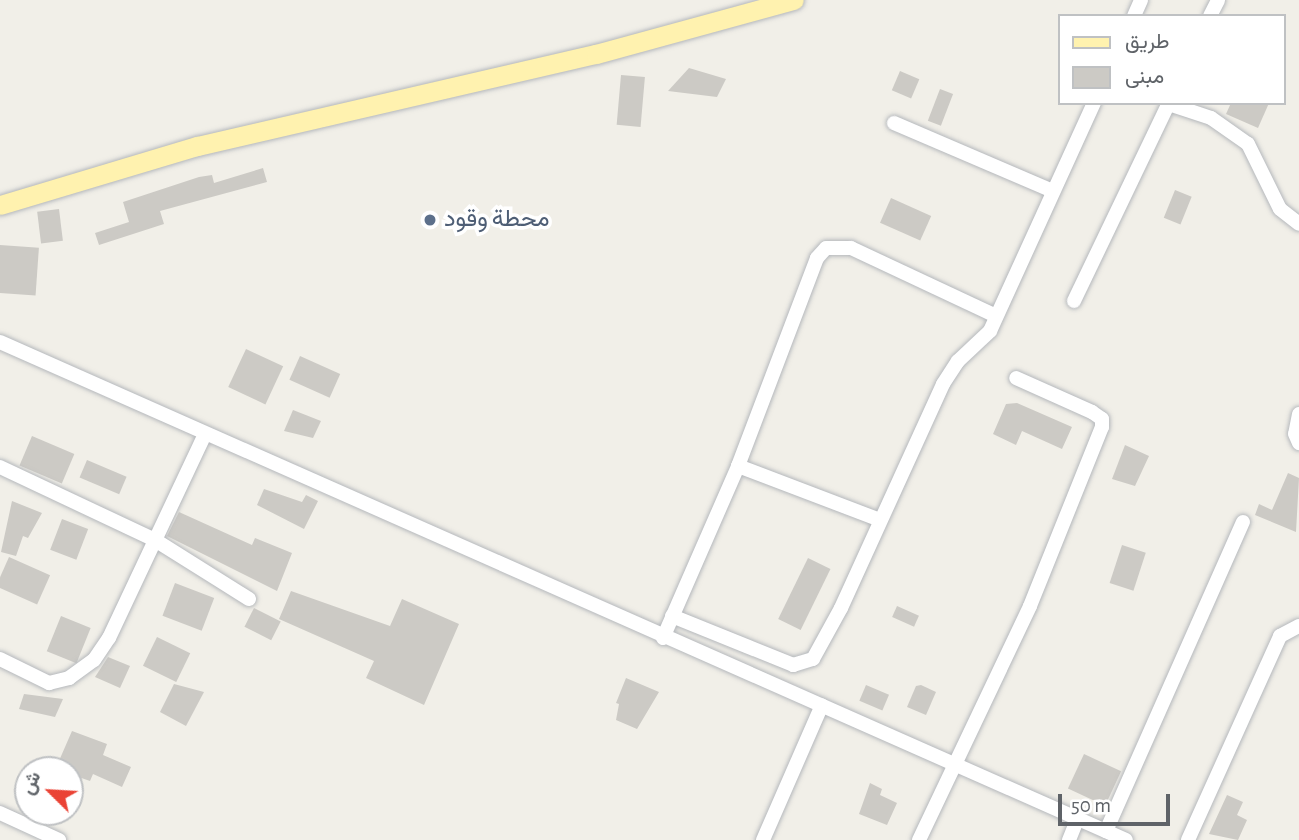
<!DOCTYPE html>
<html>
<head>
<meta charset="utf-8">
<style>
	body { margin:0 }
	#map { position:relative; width:1299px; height:840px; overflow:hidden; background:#f1efe8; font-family:"Alegreya Sans",Vazirmatn,sans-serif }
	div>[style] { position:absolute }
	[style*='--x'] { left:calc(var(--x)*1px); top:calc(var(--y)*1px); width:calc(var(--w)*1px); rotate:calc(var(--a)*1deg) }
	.building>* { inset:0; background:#cccac5; transform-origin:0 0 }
	.roads { filter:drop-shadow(0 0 2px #b5b8bc) drop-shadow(0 0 2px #b5b8bc) }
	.minor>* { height:14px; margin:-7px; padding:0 7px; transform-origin:7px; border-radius:7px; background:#fff }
	.major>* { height:19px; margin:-9.5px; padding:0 9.5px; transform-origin:9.5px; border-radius:9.5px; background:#fff2af }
	.dots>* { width:19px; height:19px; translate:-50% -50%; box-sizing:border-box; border:4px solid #fff; border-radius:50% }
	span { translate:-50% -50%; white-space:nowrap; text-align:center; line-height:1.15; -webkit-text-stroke:7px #fff; paint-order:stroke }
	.service-label { font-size:24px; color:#4e5e75 }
	.left { translate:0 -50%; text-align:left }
	.legend { position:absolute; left:1058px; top:14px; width:228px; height:91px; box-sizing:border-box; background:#fff; border:2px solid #bfc1c3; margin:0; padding:9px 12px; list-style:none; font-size:21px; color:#5f6368 }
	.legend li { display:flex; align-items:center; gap:14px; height:35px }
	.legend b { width:35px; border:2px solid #bfc1c3 }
	.north { position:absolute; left:14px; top:756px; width:70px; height:70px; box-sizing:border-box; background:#fff; border:2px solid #bfc1c3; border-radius:50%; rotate:294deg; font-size:19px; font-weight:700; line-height:28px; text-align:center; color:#5f6368 }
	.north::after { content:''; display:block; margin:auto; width:24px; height:32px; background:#ea4335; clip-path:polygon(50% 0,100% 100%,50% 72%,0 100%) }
	.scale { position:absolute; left:1058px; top:794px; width:112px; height:32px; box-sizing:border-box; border:4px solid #5f6368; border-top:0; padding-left:9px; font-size:21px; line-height:24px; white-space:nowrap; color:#5f6368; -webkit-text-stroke:5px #fff; paint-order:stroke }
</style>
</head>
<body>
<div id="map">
	<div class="building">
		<i style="clip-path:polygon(689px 68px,726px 79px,717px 97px,668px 91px)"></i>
		<i style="left:900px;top:71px;width:21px;height:21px;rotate:23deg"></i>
		<i style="left:621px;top:75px;width:24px;height:50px;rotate:5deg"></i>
		<i style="left:940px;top:89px;width:14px;height:34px;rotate:21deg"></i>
		<i style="clip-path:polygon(1231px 103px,1269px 103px,1258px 128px,1226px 114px)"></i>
		<i style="clip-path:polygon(263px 168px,267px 182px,160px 211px,164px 224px,99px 245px,95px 233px,129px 222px,123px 202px,199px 177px,212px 175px,214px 183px)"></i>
		<i style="left:1175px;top:190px;width:18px;height:30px;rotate:22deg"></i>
		<i style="left:891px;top:198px;width:44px;height:27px;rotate:24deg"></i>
		<i style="left:59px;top:209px;width:32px;height:22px;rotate:83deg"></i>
		<i style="left:0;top:245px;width:39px;height:48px;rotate:4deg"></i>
		<i style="left:246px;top:349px;width:41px;height:42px;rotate:25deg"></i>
		<i style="left:300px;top:356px;width:44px;height:26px;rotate:24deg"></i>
		<i style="clip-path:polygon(1017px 403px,1072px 427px,1062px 449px,1022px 431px,1016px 445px,993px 434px,1006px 404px)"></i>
		<i style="clip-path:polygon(293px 410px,321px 421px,313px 438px,284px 431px)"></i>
		<i style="left:32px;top:436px;width:46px;height:32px;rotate:23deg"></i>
		<i style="clip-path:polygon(1125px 445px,1149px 456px,1135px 486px,1112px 479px)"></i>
		<i style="left:87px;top:460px;width:43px;height:19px;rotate:23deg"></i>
		<i style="clip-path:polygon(1288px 473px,1299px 478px,1296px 532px,1255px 515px,1259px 504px,1272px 510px)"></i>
		<i style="clip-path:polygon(264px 489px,302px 502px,306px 495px,318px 501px,304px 529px,257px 505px)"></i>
		<i style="clip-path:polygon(12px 501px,42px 513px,28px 538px,23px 536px,16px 556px,1px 552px)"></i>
		<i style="clip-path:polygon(179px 512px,252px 545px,255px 538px,292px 553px,277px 591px,167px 536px)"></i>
		<i style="left:62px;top:519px;width:28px;height:33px;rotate:21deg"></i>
		<i style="left:1122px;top:545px;width:25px;height:40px;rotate:18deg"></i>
		<i style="left:9px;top:557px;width:45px;height:32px;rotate:24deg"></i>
		<i style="left:808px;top:558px;width:25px;height:68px;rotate:26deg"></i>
		<i style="left:175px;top:583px;width:42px;height:35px;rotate:21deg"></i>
		<i style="clip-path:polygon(291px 591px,390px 626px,402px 599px,459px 624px,424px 705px,366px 678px,374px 661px,279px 619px)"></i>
		<i style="left:897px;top:606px;width:24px;height:12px;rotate:24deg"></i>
		<i style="left:254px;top:608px;width:30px;height:21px;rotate:27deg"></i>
		<i style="left:61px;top:616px;width:32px;height:38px;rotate:22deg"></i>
		<i style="left:157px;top:637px;width:37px;height:32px;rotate:26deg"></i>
		<i style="clip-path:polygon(108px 657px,130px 666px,120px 688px,95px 677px)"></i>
		<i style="clip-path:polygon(626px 678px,659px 692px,637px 729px,616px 720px,619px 704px,616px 703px)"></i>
		<i style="clip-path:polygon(174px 684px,204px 692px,186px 726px,160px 712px)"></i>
		<i style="left:866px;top:685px;width:25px;height:17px;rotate:23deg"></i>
		<i style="clip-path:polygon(921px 685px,936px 692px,926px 715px,907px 707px,916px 686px)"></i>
		<i style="clip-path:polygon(24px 694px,63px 699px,55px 717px,19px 709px)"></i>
		<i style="clip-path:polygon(72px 731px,107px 744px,103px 755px,131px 767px,122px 787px,93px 774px,90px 781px,70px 774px,70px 770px,55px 770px)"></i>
		<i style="left:1084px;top:754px;width:41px;height:38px;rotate:25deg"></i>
		<i style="clip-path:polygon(870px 783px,882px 789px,880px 795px,897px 803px,887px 825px,859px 814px)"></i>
		<i style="clip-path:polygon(1227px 795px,1243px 802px,1237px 815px,1247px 820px,1238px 840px,1209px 834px)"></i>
	</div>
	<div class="roads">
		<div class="minor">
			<i style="--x:1134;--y:16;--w:17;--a:-66"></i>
			<i style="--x:1210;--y:16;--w:18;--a:-63"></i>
			<i style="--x:1169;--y:104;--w:44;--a:18.4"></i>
			<i style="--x:1211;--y:118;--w:45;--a:35.1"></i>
			<i style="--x:1248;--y:144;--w:72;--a:63.8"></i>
			<i style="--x:1280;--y:209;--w:24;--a:38"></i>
			<i style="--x:894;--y:123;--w:173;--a:23.2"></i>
			<i style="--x:1074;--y:301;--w:220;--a:-64.4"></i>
			<i style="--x:0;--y:342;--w:1231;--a:23.86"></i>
			<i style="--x:1299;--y:414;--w:20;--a:101"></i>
			<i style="--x:1295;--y:434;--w:10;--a:66"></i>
			<i style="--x:738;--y:466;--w:152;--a:20.8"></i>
			<i style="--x:0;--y:467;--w:171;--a:25.2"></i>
			<i style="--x:155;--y:540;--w:111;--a:32.1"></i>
			<i style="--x:672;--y:616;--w:131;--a:22"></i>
			<i style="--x:793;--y:665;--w:21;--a:-17"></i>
			<i style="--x:813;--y:659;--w:58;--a:-61.2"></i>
			<i style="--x:841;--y:608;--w:246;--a:-65.5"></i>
			<i style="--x:943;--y:384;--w:27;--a:-57"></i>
			<i style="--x:958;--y:361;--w:44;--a:-43.2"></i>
			<i style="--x:990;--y:331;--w:251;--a:-65.5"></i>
			<i style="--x:663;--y:638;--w:188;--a:-66.4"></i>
			<i style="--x:738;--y:466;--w:222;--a:-69.2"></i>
			<i style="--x:817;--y:258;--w:13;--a:-48"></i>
			<i style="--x:826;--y:248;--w:25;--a:0"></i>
			<i style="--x:851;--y:248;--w:160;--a:25.1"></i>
			<i style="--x:0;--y:659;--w:55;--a:26.1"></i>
			<i style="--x:49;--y:683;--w:21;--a:-14"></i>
			<i style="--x:69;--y:678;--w:31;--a:-36"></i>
			<i style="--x:94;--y:660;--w:27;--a:-56"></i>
			<i style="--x:109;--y:638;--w:225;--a:-64.8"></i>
			<i style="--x:0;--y:813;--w:65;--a:24.6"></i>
			<i style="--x:1106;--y:831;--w:338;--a:-66.1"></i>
			<i style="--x:763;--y:840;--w:147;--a:-66.4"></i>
			<i style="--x:919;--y:840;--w:259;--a:-64.6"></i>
			<i style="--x:1030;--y:606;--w:193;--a:-68.1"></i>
			<i style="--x:1102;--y:427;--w:8;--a:-90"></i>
			<i style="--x:1102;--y:419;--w:12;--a:-145"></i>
			<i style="--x:1092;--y:412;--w:83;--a:-155.9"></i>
			<i style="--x:1069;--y:840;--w:24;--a:-68"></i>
			<i style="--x:1188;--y:840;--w:224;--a:-65.7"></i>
			<i style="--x:1280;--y:636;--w:21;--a:-28"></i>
		</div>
		<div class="major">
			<i style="--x:0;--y:205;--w:206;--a:-16.7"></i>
			<i style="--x:197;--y:146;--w:409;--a:-13"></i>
			<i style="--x:596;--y:54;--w:205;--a:-15.3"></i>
		</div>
	</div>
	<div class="dots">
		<i style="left:430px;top:220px;background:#5c6f8a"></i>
	</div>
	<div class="service-label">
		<span class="left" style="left:444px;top:220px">محطة وقود</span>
	</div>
	<ul class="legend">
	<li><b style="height:9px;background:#fff2af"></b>طريق</li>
	<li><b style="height:19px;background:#cccac5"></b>مبنى</li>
	</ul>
	<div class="north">ش</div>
	<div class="scale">50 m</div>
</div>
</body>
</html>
